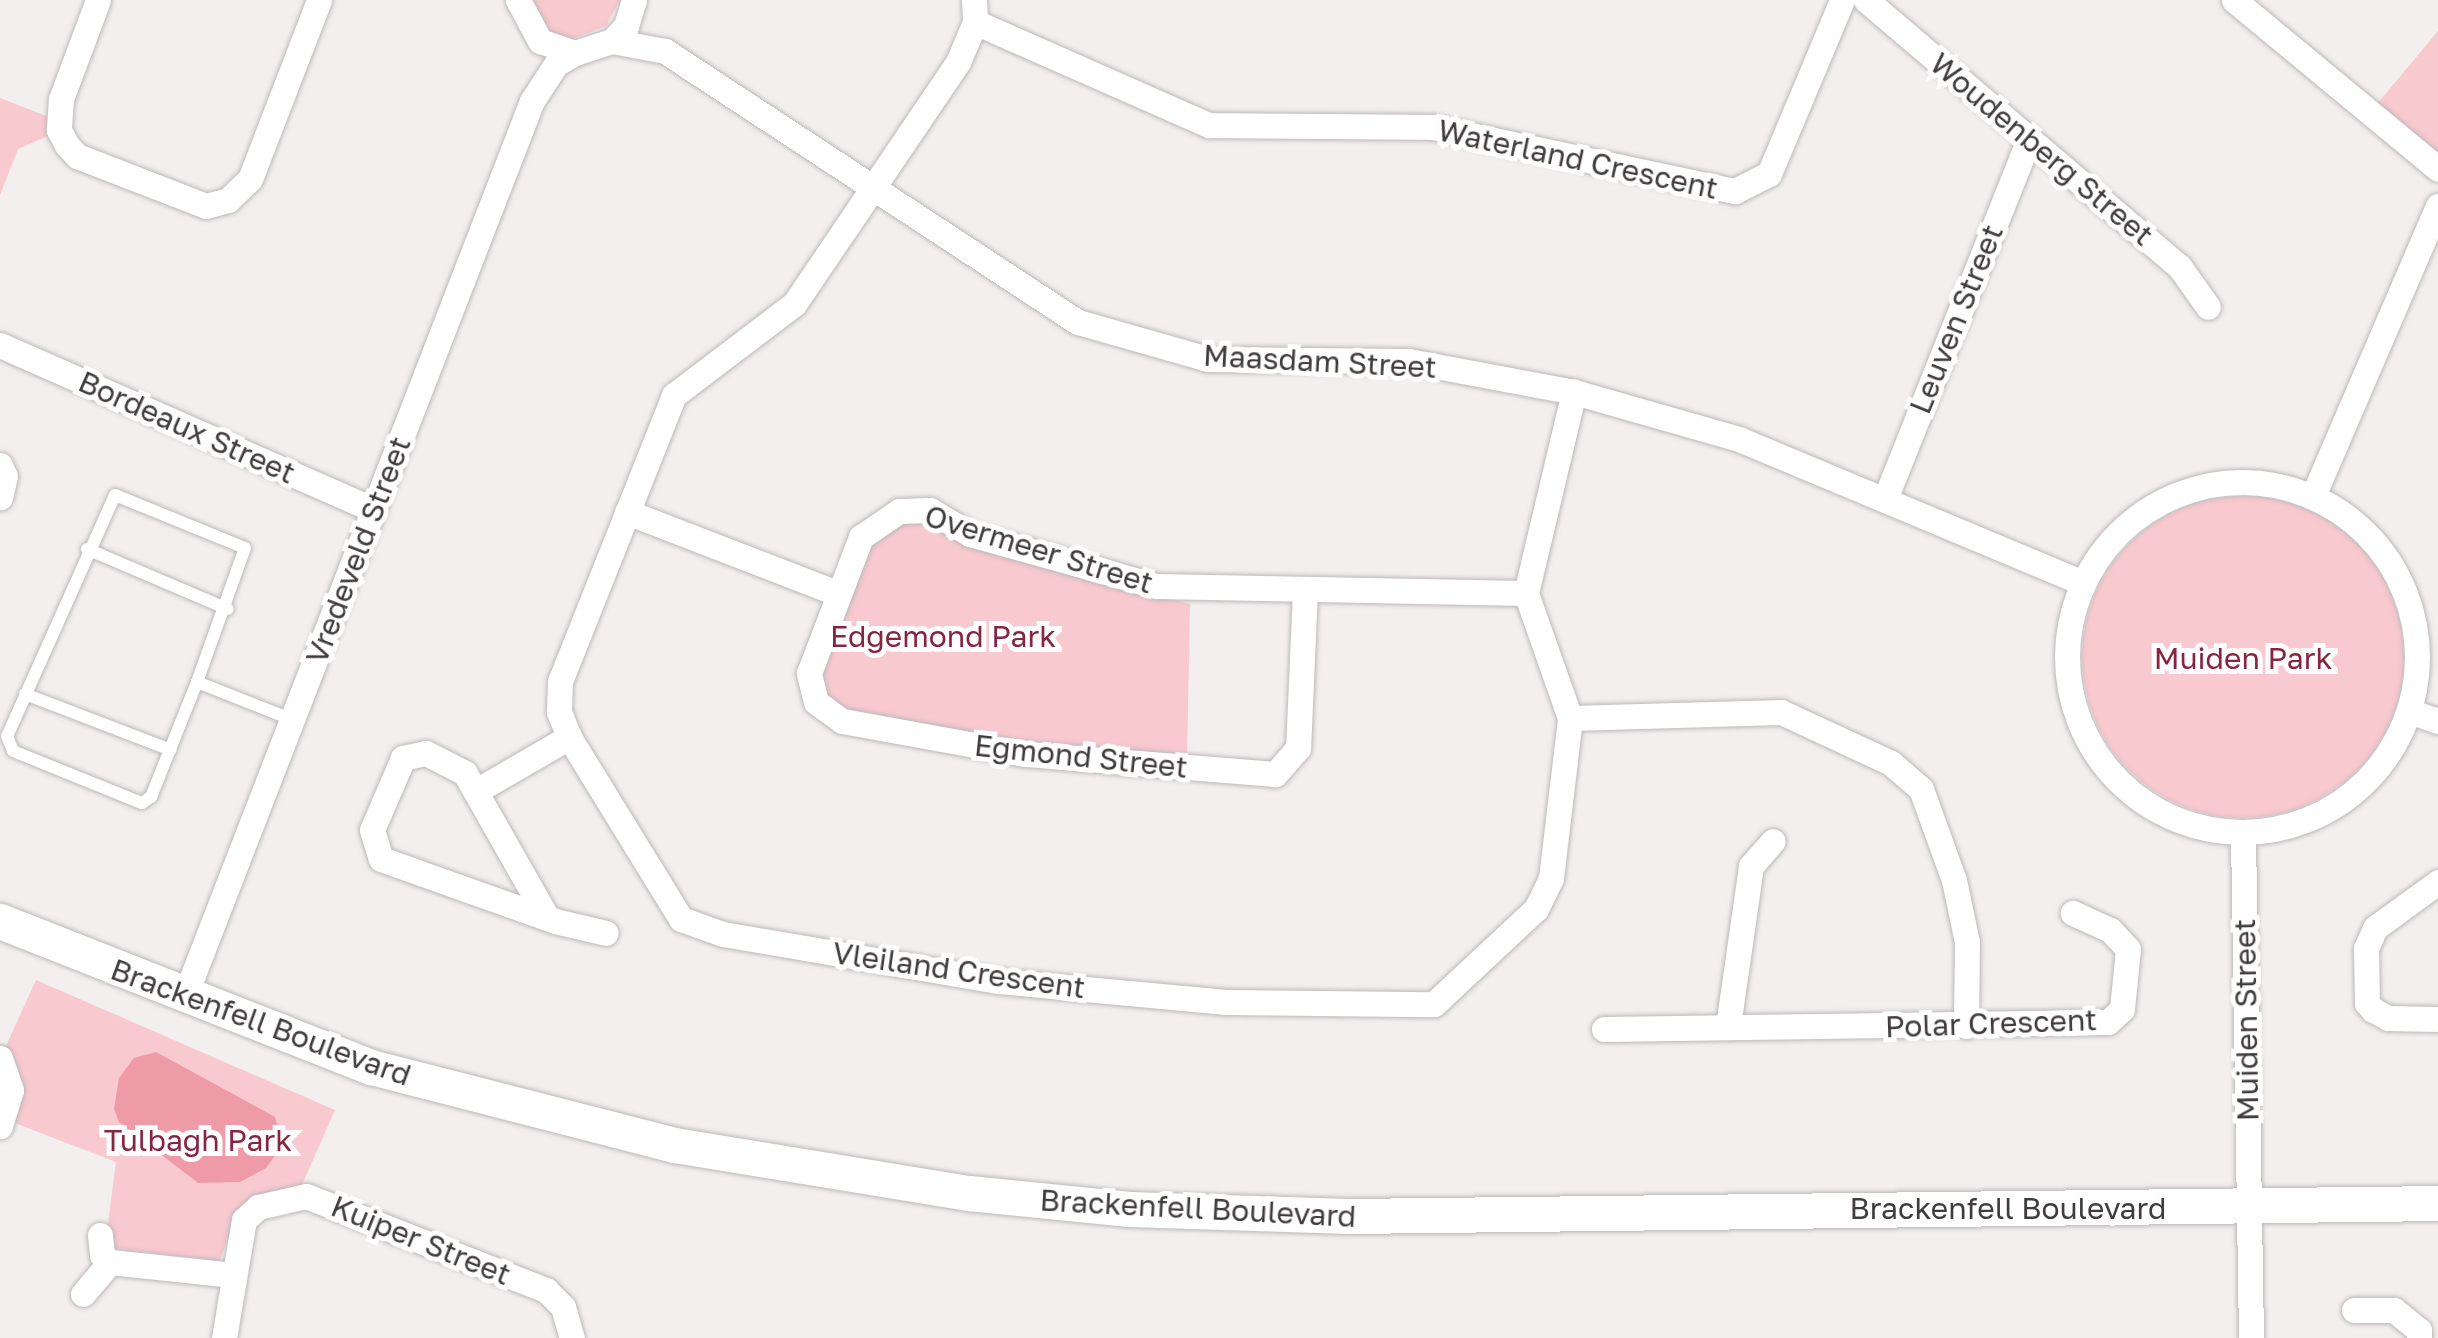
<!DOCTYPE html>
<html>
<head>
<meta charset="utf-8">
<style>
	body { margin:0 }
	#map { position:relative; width:2438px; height:1338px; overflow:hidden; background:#f3efef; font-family:"Golos Text",sans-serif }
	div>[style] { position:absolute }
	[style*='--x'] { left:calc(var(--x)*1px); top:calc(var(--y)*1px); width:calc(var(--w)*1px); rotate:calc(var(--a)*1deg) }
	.green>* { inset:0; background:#f8c9cf }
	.round { border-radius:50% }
	.water>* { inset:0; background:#ee9aa7 }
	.roads { filter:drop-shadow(0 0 2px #bcb8b9) drop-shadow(0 0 2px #bcb8b9) }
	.lane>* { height:12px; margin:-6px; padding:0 6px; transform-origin:6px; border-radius:6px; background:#fff }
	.street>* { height:25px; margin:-12.5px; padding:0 12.5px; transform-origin:12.5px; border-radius:12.5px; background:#fff }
	.street>.ring { margin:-12.5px; padding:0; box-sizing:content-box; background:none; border:25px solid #fff; border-radius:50% }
	.secondary>* { height:35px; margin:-17.5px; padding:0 17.5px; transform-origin:17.5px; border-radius:17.5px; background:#fff }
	span { translate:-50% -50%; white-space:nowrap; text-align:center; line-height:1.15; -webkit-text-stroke:10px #fffdfd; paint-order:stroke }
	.street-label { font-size:30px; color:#3e3c3c }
	.park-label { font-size:30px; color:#86253f }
</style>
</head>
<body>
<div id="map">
	<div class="green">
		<i style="clip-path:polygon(528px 0,620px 0,606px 26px,572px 39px,549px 31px)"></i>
		<i style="clip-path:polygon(2438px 31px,2438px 153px,2377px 104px)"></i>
		<i style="clip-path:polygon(0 98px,46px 116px,50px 135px,18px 149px,0 195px)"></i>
		<i class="round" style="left:2082px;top:496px;width:322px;height:322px"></i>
		<i style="clip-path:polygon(905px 522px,923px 522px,964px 544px,1190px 604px,1187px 759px,1045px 750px,848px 715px,824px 697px,820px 673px,871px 545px)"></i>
		<i style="clip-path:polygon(36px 980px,335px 1110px,301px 1187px,233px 1223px,220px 1261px,115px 1249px,107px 1231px,116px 1162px,12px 1122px,19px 1078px,5px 1048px)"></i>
	</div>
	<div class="water">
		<i style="clip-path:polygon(156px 1052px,275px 1117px,283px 1145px,266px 1168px,240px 1182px,198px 1183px,119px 1122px,114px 1109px,119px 1078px,134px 1058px)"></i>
	</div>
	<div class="roads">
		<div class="lane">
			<i style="--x:87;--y:549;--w:153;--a:23.1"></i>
			<i style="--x:197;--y:682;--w:142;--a:-70.3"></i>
			<i style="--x:245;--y:548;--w:140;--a:-157.8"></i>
			<i style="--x:115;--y:495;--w:264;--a:114.1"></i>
			<i style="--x:7;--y:736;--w:16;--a:68"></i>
			<i style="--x:13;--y:751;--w:139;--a:22"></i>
			<i style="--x:142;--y:803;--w:11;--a:-34"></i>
			<i style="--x:151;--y:797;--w:124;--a:-68.2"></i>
			<i style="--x:197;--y:682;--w:103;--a:21.6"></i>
			<i style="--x:25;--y:694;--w:156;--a:21"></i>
		</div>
		<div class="street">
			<i style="--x:98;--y:0;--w:106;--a:110.5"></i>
			<i style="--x:61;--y:99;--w:31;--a:94"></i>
			<i style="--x:59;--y:130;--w:17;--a:62"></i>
			<i style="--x:67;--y:145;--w:15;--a:48"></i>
			<i style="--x:77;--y:156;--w:138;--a:21.2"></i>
			<i style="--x:206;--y:206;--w:23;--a:-15"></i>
			<i style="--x:228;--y:200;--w:30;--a:-44"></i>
			<i style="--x:250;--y:179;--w:192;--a:-68.9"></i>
			<i style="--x:518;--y:0;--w:47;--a:61.8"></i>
			<i style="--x:540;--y:41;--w:37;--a:19"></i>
			<i style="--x:575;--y:53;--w:39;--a:-18"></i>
			<i style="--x:612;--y:41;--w:21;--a:-47"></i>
			<i style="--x:626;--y:26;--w:27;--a:-73"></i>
			<i style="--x:974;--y:0;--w:22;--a:87"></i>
			<i style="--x:975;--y:22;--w:43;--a:113"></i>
			<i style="--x:958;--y:62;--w:292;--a:124.1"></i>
			<i style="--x:794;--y:304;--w:151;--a:142.8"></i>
			<i style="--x:674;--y:395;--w:308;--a:111.7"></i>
			<i style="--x:560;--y:681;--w:31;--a:92"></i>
			<i style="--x:559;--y:712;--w:27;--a:68"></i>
			<i style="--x:569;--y:737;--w:214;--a:58.4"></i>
			<i style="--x:681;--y:919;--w:45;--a:19.7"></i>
			<i style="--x:723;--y:934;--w:280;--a:9.7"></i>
			<i style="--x:999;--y:981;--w:228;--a:5.3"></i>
			<i style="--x:1226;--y:1002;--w:208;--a:0.6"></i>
			<i style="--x:1434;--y:1004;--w:139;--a:-43"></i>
			<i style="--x:1536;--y:909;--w:34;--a:-64"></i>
			<i style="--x:1551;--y:878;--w:161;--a:-83.2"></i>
			<i style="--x:1570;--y:718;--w:133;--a:-109.4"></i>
			<i style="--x:1526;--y:593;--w:207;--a:-76.6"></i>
			<i style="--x:1866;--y:0;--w:411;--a:40.4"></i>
			<i style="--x:2179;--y:266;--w:50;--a:54.7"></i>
			<i style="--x:2234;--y:0;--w:265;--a:39.6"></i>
			<i style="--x:975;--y:22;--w:256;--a:23.8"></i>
			<i style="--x:1209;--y:125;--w:224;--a:0.5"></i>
			<i style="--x:1433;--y:127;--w:309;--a:12"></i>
			<i style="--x:1735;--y:191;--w:38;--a:-27"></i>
			<i style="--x:1769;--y:174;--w:189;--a:-67.2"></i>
			<i style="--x:612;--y:41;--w:54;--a:10.7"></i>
			<i style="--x:665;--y:51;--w:494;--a:33.3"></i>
			<i style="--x:1078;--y:322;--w:135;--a:15.9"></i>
			<i style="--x:1208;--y:359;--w:201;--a:0.6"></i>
			<i style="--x:1409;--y:361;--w:168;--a:10.6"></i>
			<i style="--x:1574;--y:392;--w:172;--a:15.9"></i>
			<i style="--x:1739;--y:439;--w:373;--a:22.7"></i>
			<i style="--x:0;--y:345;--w:409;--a:23.8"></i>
			<i style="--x:0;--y:465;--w:12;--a:66"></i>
			<i style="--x:5;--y:476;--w:22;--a:103"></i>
			<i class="ring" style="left:2067px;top:482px;width:325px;height:325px"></i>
			<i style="--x:2313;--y:496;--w:316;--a:-66.7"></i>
			<i style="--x:1885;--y:499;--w:388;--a:-68.2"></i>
			<i style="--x:627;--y:512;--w:227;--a:21.1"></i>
			<i style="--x:1305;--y:590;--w:158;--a:92.5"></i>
			<i style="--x:1298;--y:748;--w:35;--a:131"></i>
			<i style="--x:1275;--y:774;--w:252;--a:-175.4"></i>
			<i style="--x:1024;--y:754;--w:185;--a:-169.7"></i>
			<i style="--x:842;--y:721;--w:32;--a:-144"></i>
			<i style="--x:816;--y:702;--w:30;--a:-104"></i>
			<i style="--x:809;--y:673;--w:146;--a:-69.1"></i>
			<i style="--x:861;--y:537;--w:46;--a:-34.4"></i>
			<i style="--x:899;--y:511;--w:31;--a:-2"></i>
			<i style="--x:930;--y:510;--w:47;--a:31"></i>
			<i style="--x:970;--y:534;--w:193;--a:15.6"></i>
			<i style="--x:1156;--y:586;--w:370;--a:1.1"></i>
			<i style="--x:2409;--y:711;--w:31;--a:19"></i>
			<i style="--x:1570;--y:718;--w:211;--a:-1.6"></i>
			<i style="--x:1781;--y:712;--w:121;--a:24.9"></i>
			<i style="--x:1891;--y:763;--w:40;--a:41"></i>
			<i style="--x:1921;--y:789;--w:97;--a:70.1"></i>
			<i style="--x:1954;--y:880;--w:63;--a:78.2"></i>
			<i style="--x:1967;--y:942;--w:84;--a:90.7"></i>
			<i style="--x:476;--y:791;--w:108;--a:-30.1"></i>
			<i style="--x:2243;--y:834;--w:504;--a:89.09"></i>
			<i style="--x:2438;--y:882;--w:78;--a:143.9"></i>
			<i style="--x:2375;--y:928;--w:22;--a:114"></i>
			<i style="--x:2366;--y:948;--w:55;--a:89"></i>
			<i style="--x:2367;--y:1003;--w:9;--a:49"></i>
			<i style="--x:2373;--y:1010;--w:17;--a:28"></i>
			<i style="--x:2388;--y:1018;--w:50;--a:1.1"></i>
			<i style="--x:545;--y:914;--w:162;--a:-119.6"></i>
			<i style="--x:465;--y:773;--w:44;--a:-152.9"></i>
			<i style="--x:426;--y:753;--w:24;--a:168"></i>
			<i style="--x:403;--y:758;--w:78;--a:113.3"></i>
			<i style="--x:372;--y:830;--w:30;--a:73"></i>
			<i style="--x:381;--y:859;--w:185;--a:19.6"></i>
			<i style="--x:555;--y:921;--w:52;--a:13.2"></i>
			<i style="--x:184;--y:998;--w:962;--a:-68.8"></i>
			<i style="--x:532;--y:101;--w:44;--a:-57"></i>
			<i style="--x:556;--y:64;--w:22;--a:-30"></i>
			<i style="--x:1728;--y:1026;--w:162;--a:-81.8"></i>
			<i style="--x:1751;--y:866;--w:33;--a:-49"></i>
			<i style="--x:1604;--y:1029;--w:504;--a:-0.8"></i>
			<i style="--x:2108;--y:1022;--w:19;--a:-43"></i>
			<i style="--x:2122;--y:1009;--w:60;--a:-84.3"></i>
			<i style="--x:2128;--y:949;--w:26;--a:-133"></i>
			<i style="--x:2110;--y:930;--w:41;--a:-155.3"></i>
			<i style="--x:0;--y:1058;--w:34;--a:71"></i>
			<i style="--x:11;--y:1090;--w:38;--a:107"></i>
			<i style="--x:100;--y:1235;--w:20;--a:84"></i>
			<i style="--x:102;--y:1255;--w:11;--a:41"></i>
			<i style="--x:83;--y:1294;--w:42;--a:-49.8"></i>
			<i style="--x:110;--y:1262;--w:124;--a:6"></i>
			<i style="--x:2354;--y:1310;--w:40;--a:0"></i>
			<i style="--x:2394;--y:1310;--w:32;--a:39"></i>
			<i style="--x:2419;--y:1330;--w:8;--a:90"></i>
			<i style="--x:224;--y:1338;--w:120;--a:-80.4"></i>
			<i style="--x:244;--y:1220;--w:19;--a:-43"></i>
			<i style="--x:258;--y:1207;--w:49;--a:-12.9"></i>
			<i style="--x:306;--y:1196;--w:258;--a:21.4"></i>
			<i style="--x:546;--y:1290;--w:24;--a:45"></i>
			<i style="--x:563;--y:1307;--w:32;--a:74"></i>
		</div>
		<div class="secondary">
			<i style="--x:0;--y:921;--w:399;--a:21.5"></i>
			<i style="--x:371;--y:1067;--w:314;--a:14.4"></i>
			<i style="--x:675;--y:1145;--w:298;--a:9.3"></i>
			<i style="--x:969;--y:1193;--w:161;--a:5.7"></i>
			<i style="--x:1129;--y:1209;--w:220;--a:1.8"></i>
			<i style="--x:1349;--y:1216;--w:1089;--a:-0.68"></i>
		</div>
	</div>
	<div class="street-label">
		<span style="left:2042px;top:149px;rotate:40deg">Woudenberg Street</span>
		<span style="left:1578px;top:159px;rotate:12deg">Waterland Crescent</span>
		<span style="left:1956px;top:319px;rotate:-68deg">Leuven Street</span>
		<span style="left:1320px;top:361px;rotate:3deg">Maasdam Street</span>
		<span style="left:187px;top:427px;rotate:24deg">Bordeaux Street</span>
		<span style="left:1039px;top:549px;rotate:17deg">Overmeer Street</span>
		<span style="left:358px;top:550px;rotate:-69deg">Vredeveld Street</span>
		<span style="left:1081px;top:756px;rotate:6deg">Egmond Street</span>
		<span style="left:959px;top:970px;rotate:8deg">Vleiland Crescent</span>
		<span style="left:2246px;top:1020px;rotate:-91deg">Muiden Street</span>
		<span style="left:261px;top:1022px;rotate:20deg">Brackenfell Boulevard</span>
		<span style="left:1991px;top:1023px;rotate:-2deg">Polar Crescent</span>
		<span style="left:1198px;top:1208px;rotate:3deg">Brackenfell Boulevard</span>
		<span style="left:2008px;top:1208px">Brackenfell Boulevard</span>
		<span style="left:421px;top:1240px;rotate:22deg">Kuiper Street</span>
	</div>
	<div class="park-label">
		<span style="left:943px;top:636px">Edgemond Park</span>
		<span style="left:2243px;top:658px">Muiden Park</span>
		<span style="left:198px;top:1140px">Tulbagh Park</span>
	</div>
</div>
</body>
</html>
